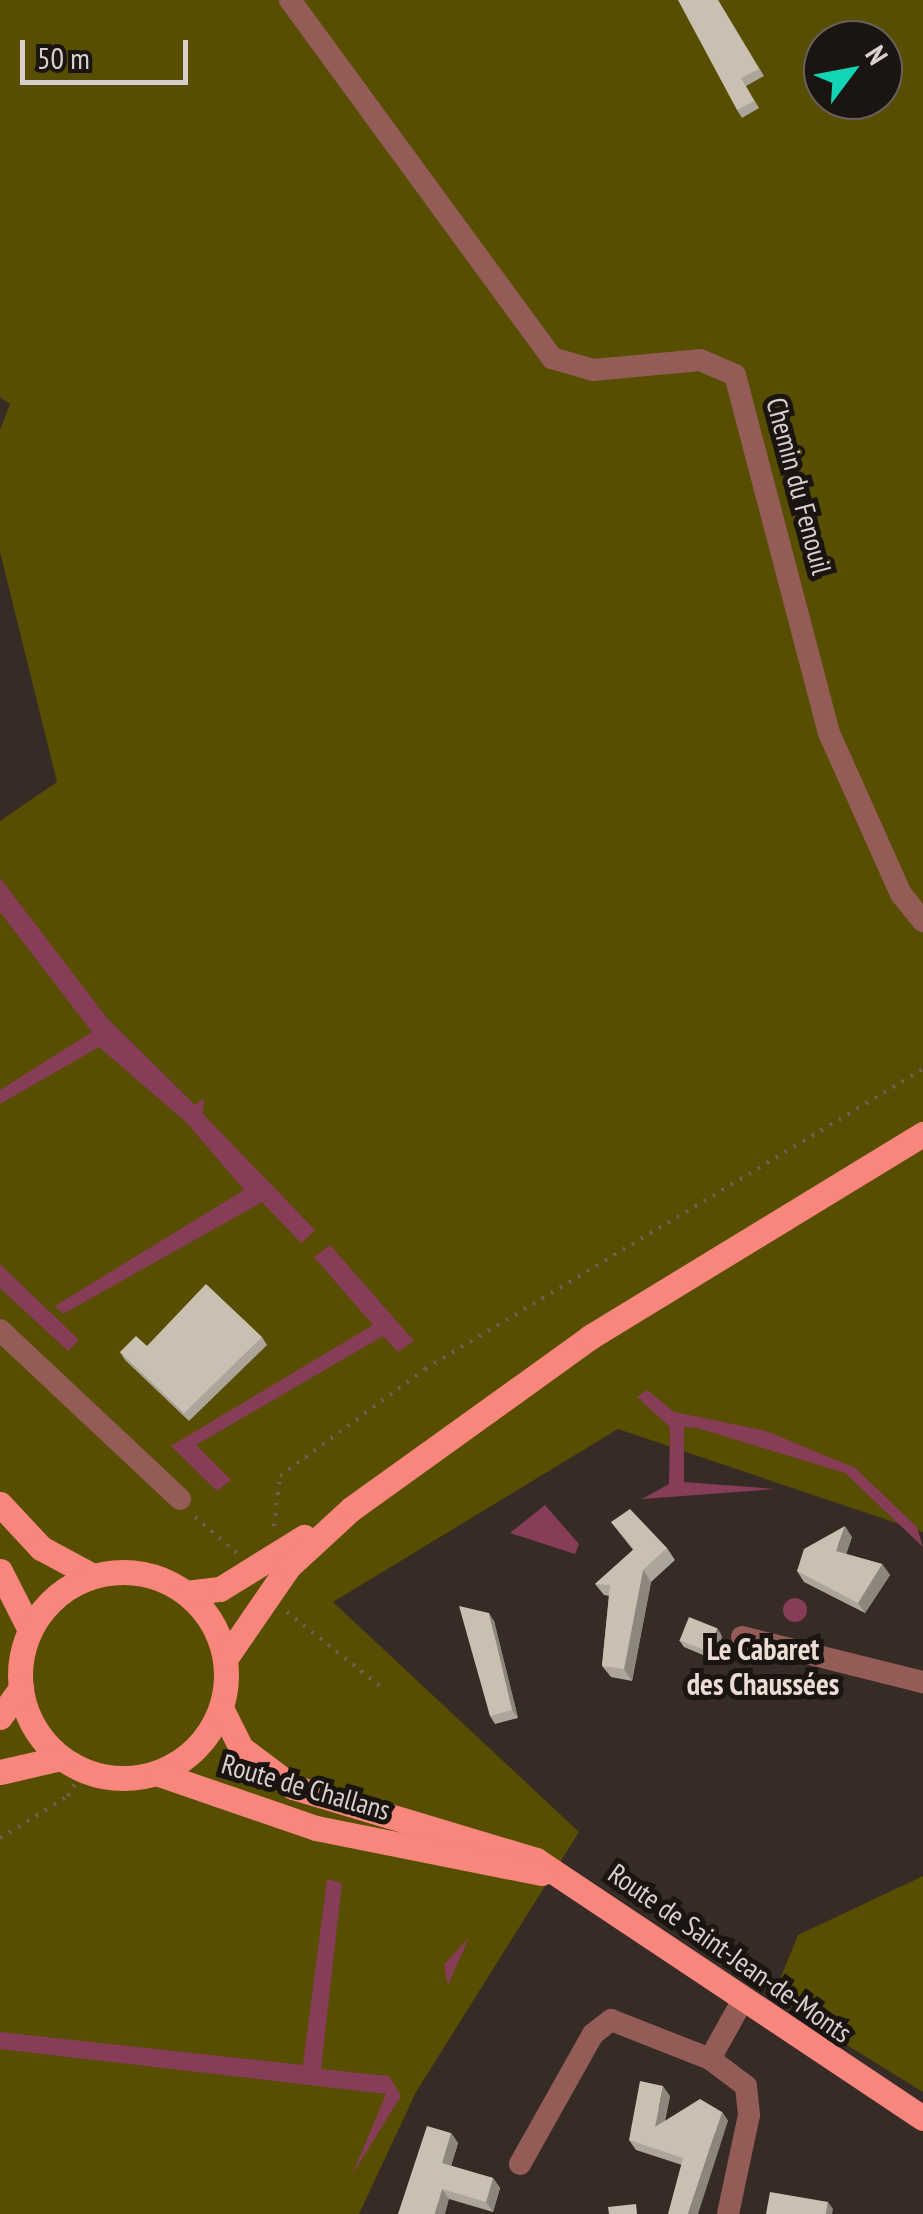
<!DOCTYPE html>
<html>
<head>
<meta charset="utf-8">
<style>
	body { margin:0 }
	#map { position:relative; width:923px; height:2214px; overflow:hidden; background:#372b25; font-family:"PT Sans Narrow",sans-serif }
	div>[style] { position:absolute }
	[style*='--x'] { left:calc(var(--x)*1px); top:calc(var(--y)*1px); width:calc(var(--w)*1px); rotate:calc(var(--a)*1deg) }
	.green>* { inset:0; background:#584e01 }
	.water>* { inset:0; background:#873d57 }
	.round { border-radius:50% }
	.path>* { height:4px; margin-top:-2px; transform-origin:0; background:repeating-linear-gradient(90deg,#6c625c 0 2.5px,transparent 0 10.5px) }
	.minor>* { height:22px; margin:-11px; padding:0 11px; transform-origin:11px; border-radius:11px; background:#945c57 }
	.major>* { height:25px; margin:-12.5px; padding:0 12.5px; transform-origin:12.5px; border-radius:12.5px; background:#f8867d }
	.major>.ring { margin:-12.5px; padding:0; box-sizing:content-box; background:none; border:25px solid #f8867d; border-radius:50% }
	.wall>* { inset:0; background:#ada599 }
	.shaded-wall>* { inset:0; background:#8d867d }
	.building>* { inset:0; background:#c9c0b2; transform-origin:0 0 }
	span { translate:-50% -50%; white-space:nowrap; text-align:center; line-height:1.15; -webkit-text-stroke:10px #1b1512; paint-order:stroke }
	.street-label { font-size:28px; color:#d8d0cc }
	.neighbourhood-label { font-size:30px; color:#ecdcd3; font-weight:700 }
	.north { position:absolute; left:803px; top:20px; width:100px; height:100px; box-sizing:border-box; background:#1b1512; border:2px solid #67605c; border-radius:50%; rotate:58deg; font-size:28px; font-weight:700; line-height:40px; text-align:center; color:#d8d0cc }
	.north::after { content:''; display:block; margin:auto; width:35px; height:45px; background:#11d5b4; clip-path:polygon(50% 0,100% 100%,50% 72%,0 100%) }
	.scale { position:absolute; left:20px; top:40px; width:168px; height:45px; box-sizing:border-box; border:5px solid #d8d0cc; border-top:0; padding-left:12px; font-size:30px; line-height:35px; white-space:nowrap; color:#d8d0cc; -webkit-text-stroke:8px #1b1512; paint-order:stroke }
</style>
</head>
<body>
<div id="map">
	<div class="green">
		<i style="clip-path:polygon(evenodd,0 0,923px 0,923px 1532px,618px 1429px,333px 1602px,579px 1832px,416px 2092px,359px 2214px,0 2214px,0 821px,57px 782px,0 552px,0 430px,10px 404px,0 397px,0 0,823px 40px,883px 40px,883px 100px,823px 100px,823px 40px)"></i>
		<i style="clip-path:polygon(923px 1876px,923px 2092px,772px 1999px,798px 1935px)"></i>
	</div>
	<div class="water">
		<i style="clip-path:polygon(0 878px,107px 1018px,195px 1105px,204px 1098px,203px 1114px,315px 1230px,309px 1236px,301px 1243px,262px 1202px,63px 1314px,55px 1306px,244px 1190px,187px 1123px,99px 1047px,0 1104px,0 1090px,92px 1032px,0 912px)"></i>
		<i style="clip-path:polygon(330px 1245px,414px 1341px,398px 1352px,383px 1336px,196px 1445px,231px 1480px,217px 1491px,171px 1446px,373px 1325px,314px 1257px)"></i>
		<i style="clip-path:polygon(0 1264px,79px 1340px,68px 1351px,0 1288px)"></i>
		<i style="clip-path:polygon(647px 1390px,674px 1412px,766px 1431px,855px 1468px,917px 1527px,923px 1547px,845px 1473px,697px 1428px,684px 1427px,684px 1482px,776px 1489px,642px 1499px,669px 1484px,670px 1427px,637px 1397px)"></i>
		<i style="clip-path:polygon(545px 1505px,579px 1544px,575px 1554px,510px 1533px)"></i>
		<i class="round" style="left:783px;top:1598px;width:24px;height:24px"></i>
		<i style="clip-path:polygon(327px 1879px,342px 1883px,321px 2069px,389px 2076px,401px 2096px,352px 2175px,386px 2094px,0 2049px,0 2032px,303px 2065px)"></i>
		<i style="clip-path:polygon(468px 1938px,464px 1949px,448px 1985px,444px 1965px)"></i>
	</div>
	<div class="path">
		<i style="--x:195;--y:1517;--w:55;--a:40.6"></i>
		<i style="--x:274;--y:1526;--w:50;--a:-83.2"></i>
		<i style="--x:280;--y:1476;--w:180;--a:-36.4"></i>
		<i style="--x:425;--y:1369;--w:581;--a:-31.07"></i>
		<i style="--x:287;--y:1612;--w:125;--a:38.5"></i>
		<i style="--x:0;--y:1838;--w:80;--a:-31.7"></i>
		<i style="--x:68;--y:1796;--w:25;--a:-61"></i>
	</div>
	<div class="minor">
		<i style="--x:290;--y:0;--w:444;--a:53.8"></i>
		<i style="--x:552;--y:358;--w:43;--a:16.3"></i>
		<i style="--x:593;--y:370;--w:107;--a:-5.3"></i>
		<i style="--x:700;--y:360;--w:38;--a:23"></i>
		<i style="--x:735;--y:375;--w:370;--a:75.3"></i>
		<i style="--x:829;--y:733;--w:176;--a:65.9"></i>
		<i style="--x:901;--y:894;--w:35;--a:51"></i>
		<i style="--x:0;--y:1330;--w:247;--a:43.2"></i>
		<i style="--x:742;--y:1637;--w:187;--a:14"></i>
		<i style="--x:710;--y:2059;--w:64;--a:-61"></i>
		<i style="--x:520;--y:2164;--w:149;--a:-60.7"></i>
		<i style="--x:593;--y:2034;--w:23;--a:-38"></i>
		<i style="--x:611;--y:2020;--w:106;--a:21.5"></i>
		<i style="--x:710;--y:2059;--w:45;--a:36.9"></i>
		<i style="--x:746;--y:2086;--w:29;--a:84"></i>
		<i style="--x:749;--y:2115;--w:101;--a:102"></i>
	</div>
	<div class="major">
		<i style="--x:0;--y:1504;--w:60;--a:47"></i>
		<i style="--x:41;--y:1548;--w:59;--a:28.3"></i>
		<i style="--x:0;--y:1571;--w:66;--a:63"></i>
		<i class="ring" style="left:20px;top:1572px;width:181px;height:181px"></i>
		<i style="--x:186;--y:1593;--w:34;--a:-7"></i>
		<i style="--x:220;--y:1589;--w:99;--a:-31.8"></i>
		<i style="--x:225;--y:1659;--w:113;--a:-55.5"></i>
		<i style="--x:289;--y:1566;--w:84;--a:-42.6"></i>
		<i style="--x:351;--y:1509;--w:294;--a:-35.7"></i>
		<i style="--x:590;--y:1337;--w:390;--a:-31.4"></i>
		<i style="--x:221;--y:1708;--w:45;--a:63.4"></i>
		<i style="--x:241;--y:1748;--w:65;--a:36.9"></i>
		<i style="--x:293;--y:1787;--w:254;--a:16.7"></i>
		<i style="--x:536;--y:1860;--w:465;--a:33.7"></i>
		<i style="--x:0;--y:1717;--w:36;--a:-54"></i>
		<i style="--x:0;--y:1772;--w:63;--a:-12.9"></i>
		<i style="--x:156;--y:1773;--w:169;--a:19"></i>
		<i style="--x:316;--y:1828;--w:230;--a:11.3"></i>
	</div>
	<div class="wall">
		<i style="clip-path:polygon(718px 0,764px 76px,746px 86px,759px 108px,742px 118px,737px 110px)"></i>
		<i style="clip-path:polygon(262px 1337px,267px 1345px,189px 1421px,125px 1360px,120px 1352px,147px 1346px)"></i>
		<i style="clip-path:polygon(611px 1522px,667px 1548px,675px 1560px,651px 1582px,632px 1681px,611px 1677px,602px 1666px,609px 1596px,604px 1595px,595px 1584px,633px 1550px)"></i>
		<i style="clip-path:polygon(852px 1537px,846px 1554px,882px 1564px,890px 1575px,865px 1613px,804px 1582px,797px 1571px)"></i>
		<i style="clip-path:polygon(494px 1621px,518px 1718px,495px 1724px,490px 1716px)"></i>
		<i style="clip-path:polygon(722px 1636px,715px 1660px,684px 1647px,679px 1640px)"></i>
		<i style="clip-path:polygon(670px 2096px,665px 2121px,722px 2112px,728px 2121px,682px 2165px,636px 2150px,629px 2140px)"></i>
		<i style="clip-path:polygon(451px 2133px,458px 2143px,451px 2166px,493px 2178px,500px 2188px,493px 2212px,449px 2199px,398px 2214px)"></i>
	</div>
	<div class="shaded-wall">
		<i style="clip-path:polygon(845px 1526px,852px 1537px,844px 1561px,836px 1551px)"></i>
		<i style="clip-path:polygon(882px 1564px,890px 1575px,865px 1613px,858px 1603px)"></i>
		<i style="clip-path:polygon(643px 1570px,651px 1582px,632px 1681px,624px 1669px)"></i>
		<i style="clip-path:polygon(489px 1613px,494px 1621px,518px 1718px,512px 1710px)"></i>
		<i style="clip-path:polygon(718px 1629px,722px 1636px,715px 1660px,710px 1653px)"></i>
		<i style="clip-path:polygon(663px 2086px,670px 2096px,661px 2137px,655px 2127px)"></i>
		<i style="clip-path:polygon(722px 2112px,728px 2121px,698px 2214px,688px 2214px)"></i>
		<i style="clip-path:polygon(451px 2133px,458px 2143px,449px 2173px,442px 2163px)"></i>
		<i style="clip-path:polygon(493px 2178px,500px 2188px,493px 2212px,486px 2202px)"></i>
		<i style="clip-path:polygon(442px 2189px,449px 2199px,445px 2214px,435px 2214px)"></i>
		<i style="clip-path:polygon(828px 2202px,833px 2209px,832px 2214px,826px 2214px)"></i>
	</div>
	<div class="building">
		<i style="clip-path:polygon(678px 0,718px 0,759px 69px,741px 78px,754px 101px,737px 110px)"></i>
		<i style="clip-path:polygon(206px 1284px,262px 1337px,184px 1413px,120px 1352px,136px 1336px,147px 1346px)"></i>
		<i style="clip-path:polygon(630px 1509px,667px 1548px,643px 1570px,624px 1669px,602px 1666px,610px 1585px,595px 1584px,634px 1549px,611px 1522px)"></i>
		<i style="clip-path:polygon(845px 1526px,836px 1551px,882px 1564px,858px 1603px,797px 1571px,804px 1549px)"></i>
		<i style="clip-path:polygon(459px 1606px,489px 1613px,512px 1710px,490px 1716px)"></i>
		<i style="left:689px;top:1617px;width:31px;height:25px;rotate:22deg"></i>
		<i style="clip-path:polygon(640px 2081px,663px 2086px,655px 2127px,700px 2099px,722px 2112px,688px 2214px,668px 2214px,683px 2158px,629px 2140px)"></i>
		<i style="clip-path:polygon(427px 2126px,451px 2133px,442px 2163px,493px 2178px,486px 2202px,442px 2189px,435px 2214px,398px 2214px)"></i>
		<i style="clip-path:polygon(770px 2192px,828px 2202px,826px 2214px,766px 2214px)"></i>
		<i style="clip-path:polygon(636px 2204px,637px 2214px,609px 2214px,608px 2207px)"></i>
	</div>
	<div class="street-label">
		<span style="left:799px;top:486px;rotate:75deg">Chemin du Fenouil</span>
		<span style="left:306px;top:1787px;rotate:16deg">Route de Challans</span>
		<span style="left:730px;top:1953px;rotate:35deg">Route de Saint-Jean-de-Monts</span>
	</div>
	<div class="neighbourhood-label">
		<span style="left:763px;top:1666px">Le Cabaret<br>des Chaussées</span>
	</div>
	<div class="north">N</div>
	<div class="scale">50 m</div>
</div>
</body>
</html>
